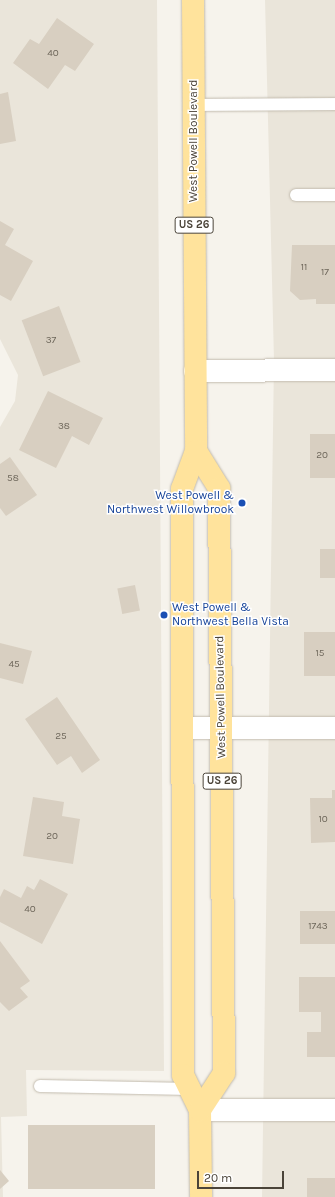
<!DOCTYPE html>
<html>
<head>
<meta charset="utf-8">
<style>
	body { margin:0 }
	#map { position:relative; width:335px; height:1197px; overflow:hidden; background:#f6f3ec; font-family:Karla,sans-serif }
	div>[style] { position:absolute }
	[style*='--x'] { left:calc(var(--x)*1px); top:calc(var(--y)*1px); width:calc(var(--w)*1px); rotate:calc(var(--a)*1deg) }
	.residential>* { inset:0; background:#eae5da }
	.building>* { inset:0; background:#d8cfc1; transform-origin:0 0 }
	.roads { filter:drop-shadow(0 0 1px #c2bbae) drop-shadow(0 0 1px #c2bbae) }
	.lane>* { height:12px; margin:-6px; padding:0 6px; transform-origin:6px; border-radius:6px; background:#fff }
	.street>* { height:22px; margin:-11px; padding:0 11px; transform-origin:11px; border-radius:11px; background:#fff }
	.primary>* { height:22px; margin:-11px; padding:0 11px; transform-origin:11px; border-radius:11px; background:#ffe39c }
	.dots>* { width:11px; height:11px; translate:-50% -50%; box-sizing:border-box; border:2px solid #fff; border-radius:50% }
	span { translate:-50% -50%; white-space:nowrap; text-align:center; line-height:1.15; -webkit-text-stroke:3px #fff; paint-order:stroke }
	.number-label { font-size:10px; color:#6e675b }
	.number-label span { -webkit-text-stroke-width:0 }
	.shield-label span { padding:1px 3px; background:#fff; border:1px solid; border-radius:3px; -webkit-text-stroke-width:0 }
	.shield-label { font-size:11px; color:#4b4439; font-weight:700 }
	.street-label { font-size:12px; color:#4b4439 }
	.transit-label { font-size:12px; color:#164399 }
	.right { translate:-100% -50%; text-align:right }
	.left { translate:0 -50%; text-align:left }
	.scale { position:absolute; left:197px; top:1171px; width:87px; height:18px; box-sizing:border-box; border:2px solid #4b4439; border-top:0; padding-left:5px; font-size:12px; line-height:14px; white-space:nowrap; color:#4b4439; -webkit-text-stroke:3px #fff; paint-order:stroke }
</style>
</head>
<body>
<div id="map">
	<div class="residential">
		<i style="clip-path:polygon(0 0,157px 0,164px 1071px,26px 1070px,27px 1116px,1px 1117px,3px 1197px,0 1197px,0 427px,15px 401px,18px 375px,0 339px)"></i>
		<i style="clip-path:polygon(265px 0,335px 0,335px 1197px,262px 1197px,274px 360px)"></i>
	</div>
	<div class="building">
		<i style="clip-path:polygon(57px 18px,94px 44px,75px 71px,65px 65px,48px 89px,13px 63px,30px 39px,39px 44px)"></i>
		<i style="clip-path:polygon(8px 92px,16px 141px,0 144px,0 94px)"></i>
		<i style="clip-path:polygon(0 221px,14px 229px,5px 245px,33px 261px,11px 301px,0 295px)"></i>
		<i style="clip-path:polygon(292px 245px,335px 245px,335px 304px,316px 304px,316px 299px,300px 300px,290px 291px)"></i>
		<i style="left:59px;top:306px;width:60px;height:40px;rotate:69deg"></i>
		<i style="clip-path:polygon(48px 391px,103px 418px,89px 445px,72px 436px,56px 468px,19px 450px)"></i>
		<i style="left:335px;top:434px;width:44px;height:25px;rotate:90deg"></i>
		<i style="clip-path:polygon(10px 457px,37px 495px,6px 516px,0 508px,0 464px)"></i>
		<i style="left:335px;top:549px;width:29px;height:15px;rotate:90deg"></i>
		<i style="left:135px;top:585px;width:26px;height:18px;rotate:79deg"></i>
		<i style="left:304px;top:632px;width:31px;height:44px"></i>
		<i style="clip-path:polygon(0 643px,32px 651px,23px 684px,0 678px)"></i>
		<i style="clip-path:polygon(57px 697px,100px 760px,82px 773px,71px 756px,57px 765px,25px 719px)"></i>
		<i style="clip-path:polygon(332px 790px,335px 790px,335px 842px,311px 843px,310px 798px,332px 798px)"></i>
		<i style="clip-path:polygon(33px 797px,64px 802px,62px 816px,80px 819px,73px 864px,23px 856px)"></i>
		<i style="clip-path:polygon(40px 879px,68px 894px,42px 944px,0 922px,0 897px,4px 889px,21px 898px,27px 886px,34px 890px)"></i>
		<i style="left:300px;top:911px;width:35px;height:33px"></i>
		<i style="clip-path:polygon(0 941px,30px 981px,20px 988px,28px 997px,9px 1011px,0 1002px)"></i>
		<i style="clip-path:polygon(299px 977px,335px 977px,335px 1057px,307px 1057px,307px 1032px,321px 1032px,321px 1012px,299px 1012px)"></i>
		<i style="left:155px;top:1125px;width:64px;height:127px;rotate:90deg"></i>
		<i style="clip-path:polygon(0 1170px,9px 1181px,0 1189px)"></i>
		<i style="left:307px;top:1178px;width:28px;height:19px"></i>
	</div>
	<div class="roads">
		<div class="lane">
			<i style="--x:194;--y:105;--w:141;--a:-0.4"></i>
			<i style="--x:296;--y:195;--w:39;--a:0"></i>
			<i style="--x:40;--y:1086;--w:150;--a:1.1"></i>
		</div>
		<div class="street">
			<i style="--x:195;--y:371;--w:140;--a:-0.4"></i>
			<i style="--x:182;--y:728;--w:153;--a:0"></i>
			<i style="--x:200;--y:1110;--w:135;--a:0"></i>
		</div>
		<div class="primary">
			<i style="--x:193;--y:0;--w:451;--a:89.6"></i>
			<i style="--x:196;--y:451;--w:40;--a:110.2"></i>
			<i style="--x:182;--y:489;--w:586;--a:89.9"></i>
			<i style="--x:183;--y:1075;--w:39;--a:64"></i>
			<i style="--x:200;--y:1110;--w:87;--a:89.3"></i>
			<i style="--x:196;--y:451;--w:44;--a:58.1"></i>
			<i style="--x:219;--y:488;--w:585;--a:89.51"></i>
			<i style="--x:224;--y:1073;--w:44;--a:123"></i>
		</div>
	</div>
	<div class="dots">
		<i style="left:242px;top:503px;background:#1a4fb4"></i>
		<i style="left:164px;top:615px;background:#1a4fb4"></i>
	</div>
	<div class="number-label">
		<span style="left:53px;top:54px">40</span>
		<span style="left:304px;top:268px">11</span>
		<span style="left:325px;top:273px">17</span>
		<span style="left:51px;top:341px">37</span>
		<span style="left:64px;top:427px">38</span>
		<span style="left:322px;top:456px">20</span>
		<span style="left:13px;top:479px">58</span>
		<span style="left:320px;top:654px">15</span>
		<span style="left:14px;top:665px">45</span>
		<span style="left:61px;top:737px">25</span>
		<span style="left:323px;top:820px">10</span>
		<span style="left:52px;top:837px">20</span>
		<span style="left:30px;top:910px">40</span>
		<span style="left:318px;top:927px">1743</span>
	</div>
	<div class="shield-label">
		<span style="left:194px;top:225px">US 26</span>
		<span style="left:222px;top:781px">US 26</span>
	</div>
	<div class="street-label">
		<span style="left:194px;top:141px;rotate:-90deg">West Powell Boulevard</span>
		<span style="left:221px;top:697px;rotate:-91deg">West Powell Boulevard</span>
	</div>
	<div class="transit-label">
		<span class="right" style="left:234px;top:503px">West Powell &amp;<br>Northwest Willowbrook</span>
		<span class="left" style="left:172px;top:615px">West Powell &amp;<br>Northwest Bella Vista</span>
	</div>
	<div class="scale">20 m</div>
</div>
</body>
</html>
